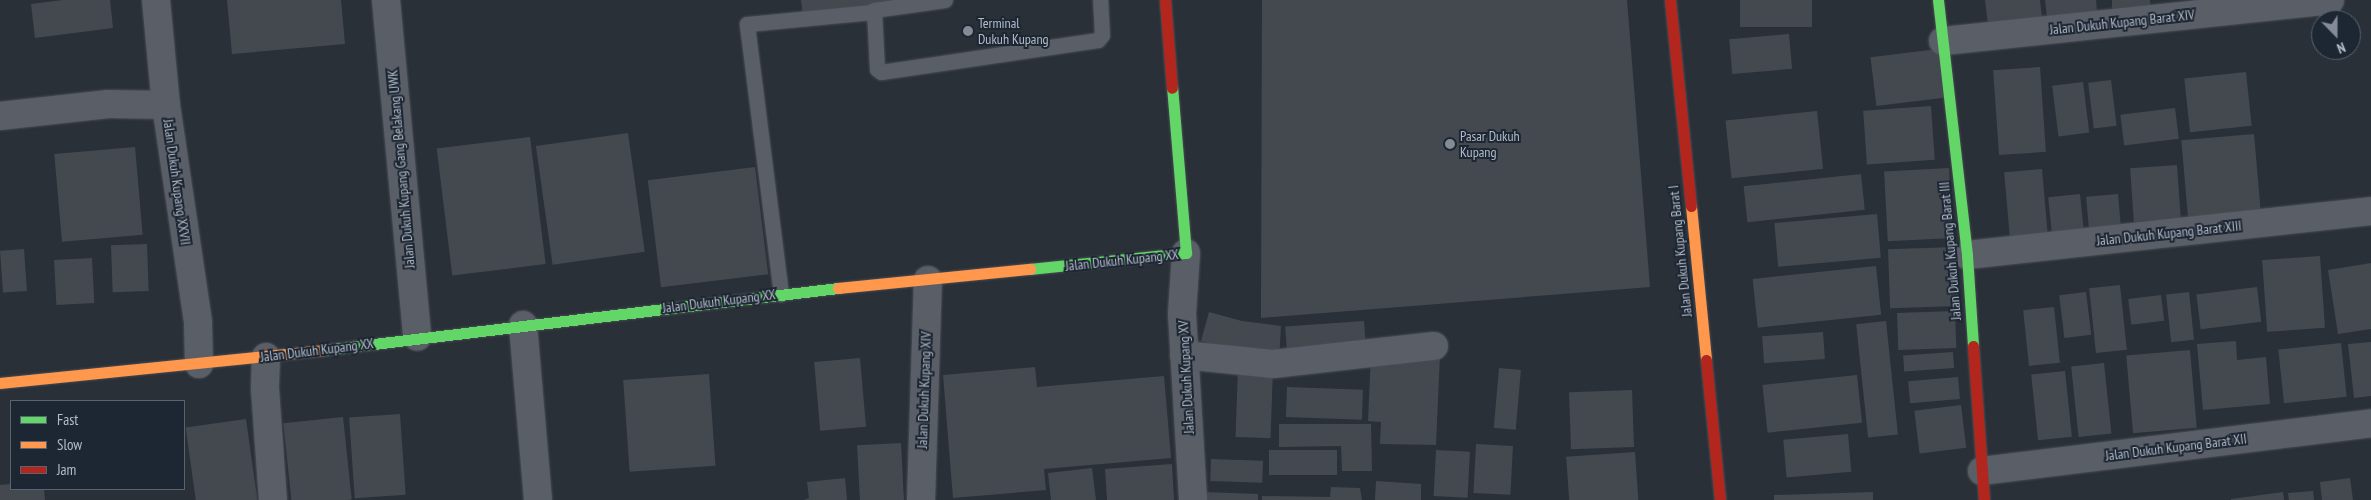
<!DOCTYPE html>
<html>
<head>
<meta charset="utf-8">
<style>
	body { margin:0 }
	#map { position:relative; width:2371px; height:500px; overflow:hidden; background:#2a3038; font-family:"PT Sans Narrow",sans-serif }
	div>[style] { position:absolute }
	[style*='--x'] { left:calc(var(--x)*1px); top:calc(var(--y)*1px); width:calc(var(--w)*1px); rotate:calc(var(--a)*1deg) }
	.building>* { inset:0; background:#444950; transform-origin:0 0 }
	.roads { filter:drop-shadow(0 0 1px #484c53) drop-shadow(0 0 1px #484c53) }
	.lane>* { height:15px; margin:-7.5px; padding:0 7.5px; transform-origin:7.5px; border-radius:7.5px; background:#5a5e66 }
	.street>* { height:28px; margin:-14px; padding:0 14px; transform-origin:14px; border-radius:14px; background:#5a5e66 }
	.fast>* { height:11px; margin:-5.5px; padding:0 5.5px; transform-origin:5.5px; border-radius:5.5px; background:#63d668 }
	.slow>* { height:11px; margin:-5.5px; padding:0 5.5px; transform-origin:5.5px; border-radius:5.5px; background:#ff974d }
	.jam>* { height:11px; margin:-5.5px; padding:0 5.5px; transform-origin:5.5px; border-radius:5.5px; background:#b3261e }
	.dots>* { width:14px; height:14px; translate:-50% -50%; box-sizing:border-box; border:2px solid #1d2633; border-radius:50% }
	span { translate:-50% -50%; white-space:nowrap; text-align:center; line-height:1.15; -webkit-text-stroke:4px #1d2633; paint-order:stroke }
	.street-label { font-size:14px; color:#b4bcc9 }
	.poi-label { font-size:14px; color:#b4bcc9 }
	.left { translate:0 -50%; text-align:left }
	.legend { position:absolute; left:10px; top:400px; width:175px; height:90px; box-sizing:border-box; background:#1d2633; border:1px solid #59626f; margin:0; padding:6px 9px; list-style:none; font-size:15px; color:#b4bcc9 }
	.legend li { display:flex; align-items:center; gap:10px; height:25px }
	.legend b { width:25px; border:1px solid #59626f }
	.north { position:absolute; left:2311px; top:10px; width:50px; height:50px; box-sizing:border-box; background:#1d2633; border:1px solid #59626f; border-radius:50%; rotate:158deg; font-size:14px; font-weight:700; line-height:20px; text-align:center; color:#b4bcc9 }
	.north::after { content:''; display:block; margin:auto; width:18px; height:22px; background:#848b96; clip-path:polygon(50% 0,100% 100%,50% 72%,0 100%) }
</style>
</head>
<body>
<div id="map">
	<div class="building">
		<i style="clip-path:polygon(63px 0,110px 0,113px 28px,35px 38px,31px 4px)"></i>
		<i style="clip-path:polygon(227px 0,341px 0,345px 44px,232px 54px)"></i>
		<i style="clip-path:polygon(801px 0,923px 0,803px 16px)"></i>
		<i style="clip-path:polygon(1262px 0,1627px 0,1650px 287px,1261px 318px)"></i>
		<i style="left:1740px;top:0;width:72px;height:27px"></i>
		<i style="clip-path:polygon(1985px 0,2040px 0,2043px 26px,1989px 33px)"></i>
		<i style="clip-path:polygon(2045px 0,2096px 0,2097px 12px,2047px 17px)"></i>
		<i style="clip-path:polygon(2112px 0,2150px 0,2151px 13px,2112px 15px)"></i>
		<i style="left:1789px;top:34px;width:35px;height:60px;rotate:85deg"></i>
		<i style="left:1938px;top:49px;width:49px;height:68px;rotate:83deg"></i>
		<i style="left:2040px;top:67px;width:85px;height:47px;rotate:86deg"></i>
		<i style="left:2246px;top:72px;width:54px;height:62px;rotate:84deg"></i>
		<i style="left:2111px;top:80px;width:46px;height:23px;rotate:83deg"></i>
		<i style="left:2083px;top:82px;width:51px;height:31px;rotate:83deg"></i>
		<i style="left:1931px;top:106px;width:54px;height:68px;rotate:86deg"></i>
		<i style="left:2175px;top:108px;width:31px;height:55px;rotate:83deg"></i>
		<i style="left:1817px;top:111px;width:58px;height:92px;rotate:84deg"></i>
		<i style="left:628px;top:133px;width:120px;height:93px;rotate:82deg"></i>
		<i style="left:2254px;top:134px;width:83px;height:73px;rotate:85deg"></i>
		<i style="left:530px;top:137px;width:128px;height:94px;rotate:83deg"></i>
		<i style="left:135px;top:147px;width:88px;height:81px;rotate:85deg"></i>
		<i style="left:2177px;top:165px;width:54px;height:47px;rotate:86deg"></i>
		<i style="left:755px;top:167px;width:108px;height:108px;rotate:83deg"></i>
		<i style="left:1949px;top:168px;width:70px;height:65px;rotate:87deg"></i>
		<i style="left:2042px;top:169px;width:71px;height:38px;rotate:85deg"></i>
		<i style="left:1861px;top:174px;width:36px;height:118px;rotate:84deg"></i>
		<i style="left:2080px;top:194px;width:48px;height:32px;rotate:84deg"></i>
		<i style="left:2118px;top:194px;width:35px;height:32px;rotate:85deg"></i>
		<i style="left:1877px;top:214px;width:44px;height:103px;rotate:85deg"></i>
		<i style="left:147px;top:244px;width:47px;height:36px;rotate:88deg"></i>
		<i style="left:1956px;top:247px;width:59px;height:68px;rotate:88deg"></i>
		<i style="left:24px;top:249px;width:42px;height:24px;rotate:86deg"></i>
		<i style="left:2320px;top:256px;width:72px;height:58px;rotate:86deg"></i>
		<i style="left:92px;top:258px;width:45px;height:38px;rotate:87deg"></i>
		<i style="clip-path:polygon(2371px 263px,2371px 329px,2338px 334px,2328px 270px)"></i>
		<i style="left:1876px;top:266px;width:49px;height:124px;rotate:84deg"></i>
		<i style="left:2120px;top:285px;width:65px;height:31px;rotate:84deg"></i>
		<i style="left:2257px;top:287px;width:35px;height:61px;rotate:83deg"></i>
		<i style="left:2086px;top:292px;width:43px;height:27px;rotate:83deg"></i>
		<i style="left:2189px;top:292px;width:48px;height:23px;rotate:84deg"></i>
		<i style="left:2161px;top:295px;width:26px;height:33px;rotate:83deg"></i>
		<i style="left:2054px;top:307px;width:56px;height:31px;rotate:84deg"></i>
		<i style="left:1955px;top:311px;width:37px;height:58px;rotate:88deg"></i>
		<i style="clip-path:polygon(1209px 312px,1242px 321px,1281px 326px,1279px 361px,1201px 341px)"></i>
		<i style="left:1364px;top:321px;width:28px;height:79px;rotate:86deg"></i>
		<i style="left:1886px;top:321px;width:114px;height:30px;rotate:84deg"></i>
		<i style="left:1823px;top:332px;width:27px;height:61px;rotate:86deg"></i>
		<i style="clip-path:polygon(2236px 341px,2237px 360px,2266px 357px,2270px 404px,2203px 410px,2197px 344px)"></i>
		<i style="clip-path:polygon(2371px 342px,2371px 396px,2354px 398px,2348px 344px)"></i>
		<i style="left:2341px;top:343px;width:54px;height:63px;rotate:84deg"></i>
		<i style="left:2190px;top:350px;width:78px;height:64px;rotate:85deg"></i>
		<i style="left:1953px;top:352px;width:16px;height:50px;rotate:86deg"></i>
		<i style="clip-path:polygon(1371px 354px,1440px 355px,1436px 445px,1380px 444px,1381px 422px,1368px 421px)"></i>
		<i style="left:860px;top:358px;width:69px;height:46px;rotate:85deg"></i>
		<i style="left:2104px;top:363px;width:71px;height:33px;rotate:84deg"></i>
		<i style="clip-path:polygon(1035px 367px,1037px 387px,1164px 376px,1171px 458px,1044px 469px,1046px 490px,953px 498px,943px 375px)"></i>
		<i style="left:1238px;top:367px;width:35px;height:70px;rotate:2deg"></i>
		<i style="left:1499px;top:368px;width:22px;height:60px;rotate:5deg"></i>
		<i style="left:2065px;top:371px;width:66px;height:34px;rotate:84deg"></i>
		<i style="left:709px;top:374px;width:92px;height:86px;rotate:86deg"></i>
		<i style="left:1857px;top:375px;width:48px;height:95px;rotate:84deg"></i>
		<i style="left:1958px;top:377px;width:22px;height:50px;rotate:85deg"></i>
		<i style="left:1287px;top:387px;width:76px;height:30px;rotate:2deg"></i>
		<i style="left:1632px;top:390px;width:57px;height:63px;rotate:88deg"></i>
		<i style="left:1961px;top:405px;width:43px;height:47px;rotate:83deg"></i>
		<i style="left:400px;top:414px;width:81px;height:51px;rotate:86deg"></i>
		<i style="left:343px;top:417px;width:83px;height:60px;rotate:84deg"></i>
		<i style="left:246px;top:419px;width:82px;height:61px;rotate:82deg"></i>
		<i style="clip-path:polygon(1279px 424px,1371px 424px,1372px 471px,1342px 471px,1341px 446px,1279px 447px)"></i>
		<i style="left:1848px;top:434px;width:38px;height:65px;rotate:85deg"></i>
		<i style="left:901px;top:443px;width:57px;height:44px;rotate:87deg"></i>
		<i style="left:1476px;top:444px;width:37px;height:49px;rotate:3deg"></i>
		<i style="left:1269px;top:450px;width:68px;height:25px"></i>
		<i style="left:1436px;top:450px;width:34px;height:46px;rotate:3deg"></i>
		<i style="left:1635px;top:452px;width:48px;height:69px;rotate:86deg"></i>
		<i style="left:1211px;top:459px;width:52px;height:22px;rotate:2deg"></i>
		<i style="clip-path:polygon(1172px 464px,1174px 500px,1107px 500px,1105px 469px)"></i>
		<i style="clip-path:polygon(1092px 468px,1096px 500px,1051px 500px,1048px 473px)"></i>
		<i style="clip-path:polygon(845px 478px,847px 500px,804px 500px,809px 498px,807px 482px)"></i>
		<i style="clip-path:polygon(2350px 478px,2353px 500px,2322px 500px,2320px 482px)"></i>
		<i style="clip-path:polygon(1376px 481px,1421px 484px,1421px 500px,1375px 500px)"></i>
		<i style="clip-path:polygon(11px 484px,11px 489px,44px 489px,45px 500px,0 500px,0 485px)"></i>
		<i style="clip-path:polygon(1331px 487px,1360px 488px,1362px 500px,1262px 500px,1262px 496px,1330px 497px)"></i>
		<i style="clip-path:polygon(2313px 491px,2314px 500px,2289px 500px,2288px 493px)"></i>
		<i style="clip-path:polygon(1203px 492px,1258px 494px,1258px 500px,1203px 500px)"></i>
		<i style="clip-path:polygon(1873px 492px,1873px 500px,1774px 500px,1774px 495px)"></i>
		<i style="clip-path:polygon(2283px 492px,2284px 500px,2231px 500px,2231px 499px)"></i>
	</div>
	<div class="roads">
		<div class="lane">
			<i style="--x:945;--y:0;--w:72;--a:172"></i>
			<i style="--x:874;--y:10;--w:59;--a:87.1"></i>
			<i style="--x:877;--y:69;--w:5;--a:37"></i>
			<i style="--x:881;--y:72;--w:219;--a:-8.4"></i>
			<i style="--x:1098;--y:40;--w:6;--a:-51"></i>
			<i style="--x:1102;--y:35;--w:35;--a:-93"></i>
			<i style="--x:781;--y:294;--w:272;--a:-97.2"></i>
			<i style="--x:747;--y:24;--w:126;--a:-5.5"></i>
		</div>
		<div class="street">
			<i style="--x:156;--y:0;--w:105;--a:84.6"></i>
			<i style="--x:166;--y:105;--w:220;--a:81.6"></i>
			<i style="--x:198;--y:323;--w:41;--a:88.6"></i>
			<i style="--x:386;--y:0;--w:338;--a:84.7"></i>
			<i style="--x:1943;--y:41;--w:389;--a:-6"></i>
			<i style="--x:0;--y:116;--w:109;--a:-6.3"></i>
			<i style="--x:108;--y:104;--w:58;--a:1"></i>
			<i style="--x:1186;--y:253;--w:61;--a:93.8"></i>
			<i style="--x:1182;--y:314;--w:186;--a:86.6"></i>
			<i style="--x:1967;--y:255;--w:406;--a:-6.2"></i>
			<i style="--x:523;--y:325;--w:176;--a:85.1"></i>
			<i style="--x:1184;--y:355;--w:89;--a:5.8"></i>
			<i style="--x:1273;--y:364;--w:162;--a:-6.4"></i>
			<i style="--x:266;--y:357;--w:32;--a:92"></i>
			<i style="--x:265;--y:389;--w:111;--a:85.9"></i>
			<i style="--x:1982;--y:471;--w:392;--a:-7"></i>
			<i style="--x:921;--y:500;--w:220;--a:-88.2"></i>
		</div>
		<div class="fast">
			<i style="--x:1938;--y:0;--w:257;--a:83.5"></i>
			<i style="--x:1967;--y:255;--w:91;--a:86.2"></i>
			<i style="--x:1030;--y:269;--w:157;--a:-5.9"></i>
			<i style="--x:1186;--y:253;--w:166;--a:-94.8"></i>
			<i style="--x:324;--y:350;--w:518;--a:-6.88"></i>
		</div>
		<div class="slow">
			<i style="--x:1691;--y:206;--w:155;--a:84.4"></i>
			<i style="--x:838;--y:288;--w:193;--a:-5.7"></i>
			<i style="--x:0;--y:383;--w:326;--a:-5.8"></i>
		</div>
		<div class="jam">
			<i style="--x:1165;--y:0;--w:88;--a:85.5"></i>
			<i style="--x:1670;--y:0;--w:207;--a:84.2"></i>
			<i style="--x:1973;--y:346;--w:154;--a:85.9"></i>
			<i style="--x:1706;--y:360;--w:141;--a:84.3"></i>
		</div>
	</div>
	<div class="dots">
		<i style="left:968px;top:31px;background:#848b96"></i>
		<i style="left:1450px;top:144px;background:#848b96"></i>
	</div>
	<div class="street-label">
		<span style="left:2122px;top:22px;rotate:-6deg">Jalan Dukuh Kupang Barat XIV</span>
		<span style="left:401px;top:169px;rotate:-95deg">Jalan Dukuh Kupang Gang Belakang UWK</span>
		<span style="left:177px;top:182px;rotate:82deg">Jalan Dukuh Kupang XXVII</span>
		<span style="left:2169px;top:233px;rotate:-6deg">Jalan Dukuh Kupang Barat XIII</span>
		<span style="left:1680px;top:251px;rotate:-96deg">Jalan Dukuh Kupang Barat I</span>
		<span style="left:1950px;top:251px;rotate:-95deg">Jalan Dukuh Kupang Barat III</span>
		<span style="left:1122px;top:260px;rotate:-6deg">Jalan Dukuh Kupang XX</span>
		<span style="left:719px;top:301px;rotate:-7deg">Jalan Dukuh Kupang XX</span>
		<span style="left:317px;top:350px;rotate:-7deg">Jalan Dukuh Kupang XX</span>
		<span style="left:1186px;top:377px;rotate:-93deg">Jalan Dukuh Kupang XV</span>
		<span style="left:924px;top:390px;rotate:-88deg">Jalan Dukuh Kupang XIV</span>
		<span style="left:2176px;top:447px;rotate:-7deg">Jalan Dukuh Kupang Barat XII</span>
	</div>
	<div class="poi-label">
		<span class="left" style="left:978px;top:31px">Terminal<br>Dukuh Kupang</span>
		<span class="left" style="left:1460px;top:144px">Pasar Dukuh<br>Kupang</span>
	</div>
	<ul class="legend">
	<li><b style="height:6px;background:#63d668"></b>Fast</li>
	<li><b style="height:6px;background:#ff974d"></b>Slow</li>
	<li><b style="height:6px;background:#b3261e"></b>Jam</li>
	</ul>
	<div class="north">N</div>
</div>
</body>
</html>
